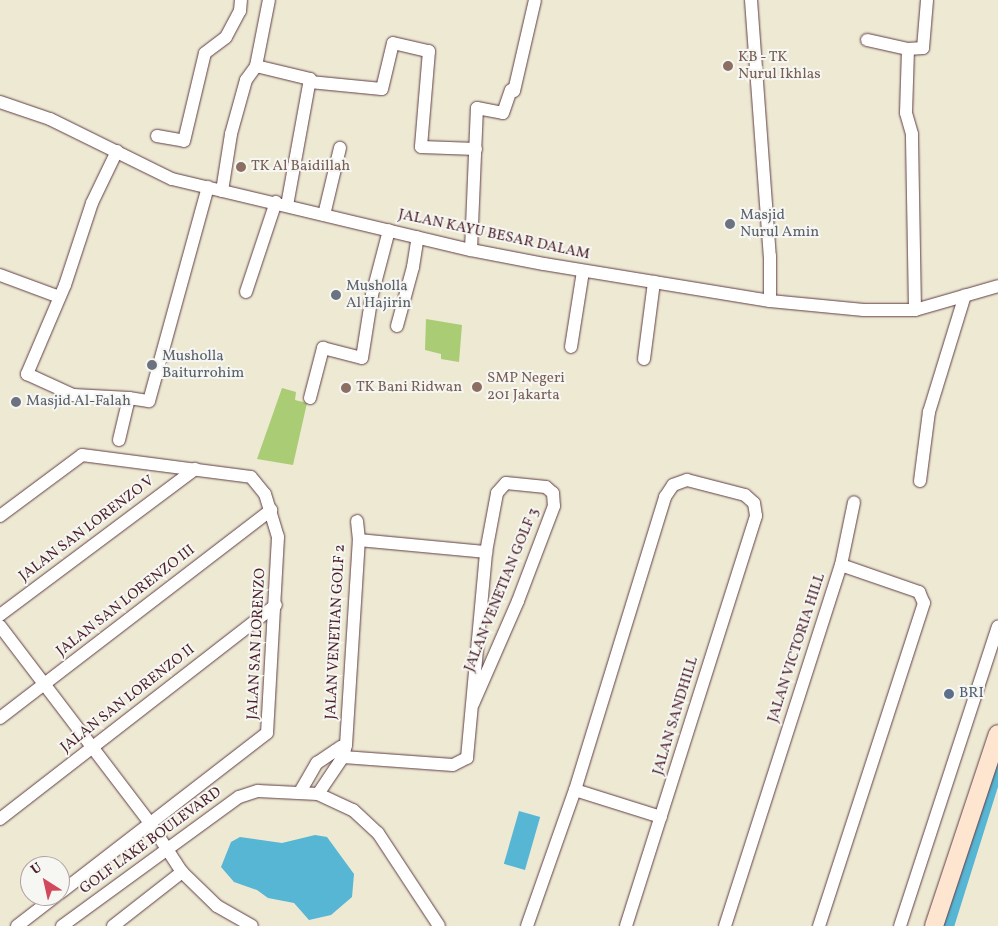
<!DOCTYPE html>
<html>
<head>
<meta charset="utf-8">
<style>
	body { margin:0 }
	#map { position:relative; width:998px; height:926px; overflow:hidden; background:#ede9d3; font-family:Vollkorn,serif }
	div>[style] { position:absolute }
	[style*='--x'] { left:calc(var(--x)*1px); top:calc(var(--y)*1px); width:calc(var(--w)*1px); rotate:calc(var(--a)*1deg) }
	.green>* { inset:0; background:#aacc75 }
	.water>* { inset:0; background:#56b6d4; transform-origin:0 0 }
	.canal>* { height:14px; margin:-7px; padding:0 7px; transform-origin:7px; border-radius:7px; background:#56b6d4 }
	.roads { filter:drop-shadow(0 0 1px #623d44) drop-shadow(0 0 1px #623d44) }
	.street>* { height:12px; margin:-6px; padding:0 6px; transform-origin:6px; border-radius:6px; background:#fff }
	.secondary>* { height:18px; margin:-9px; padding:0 9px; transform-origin:9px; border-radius:9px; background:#fde5d0 }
	.dots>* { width:14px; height:14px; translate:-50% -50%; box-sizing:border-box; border:2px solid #f6f6f2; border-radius:50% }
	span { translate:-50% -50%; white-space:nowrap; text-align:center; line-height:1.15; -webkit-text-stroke:4px #f6f6f2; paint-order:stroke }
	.education-label { font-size:15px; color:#785e54 }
	.left { translate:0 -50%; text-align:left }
	.worship-label { font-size:15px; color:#5b616d }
	.street-label { font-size:15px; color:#4a1f2b }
	.service-label { font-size:15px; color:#4e5e75 }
	.north { position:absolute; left:20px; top:856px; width:50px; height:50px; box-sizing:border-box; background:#f6f6f2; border:1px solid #b1a0a2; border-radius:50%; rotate:325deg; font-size:14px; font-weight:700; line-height:20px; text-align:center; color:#4a1f2b }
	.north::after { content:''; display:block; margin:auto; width:18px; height:22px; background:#d1495b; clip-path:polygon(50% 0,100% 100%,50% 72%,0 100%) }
</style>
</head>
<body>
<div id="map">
	<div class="green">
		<i style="clip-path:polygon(426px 319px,462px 325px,459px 362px,441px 359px,441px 354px,425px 350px)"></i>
		<i style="clip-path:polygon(282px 388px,296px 392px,295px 400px,307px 403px,293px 465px,257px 459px)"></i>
	</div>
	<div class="water">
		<i style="left:519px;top:811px;width:22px;height:55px;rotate:16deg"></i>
		<i style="clip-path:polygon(315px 835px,327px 837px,354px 874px,352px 897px,331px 915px,309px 920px,294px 903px,268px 898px,257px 890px,234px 882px,221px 867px,231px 842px,240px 837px,282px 843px)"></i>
	</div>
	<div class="canal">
		<i style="--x:947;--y:926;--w:171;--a:-72.6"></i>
	</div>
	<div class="roads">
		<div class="street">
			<i style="--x:751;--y:0;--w:257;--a:85.8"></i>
			<i style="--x:770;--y:256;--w:45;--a:90"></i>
			<i style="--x:867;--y:40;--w:42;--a:12.4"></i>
			<i style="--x:256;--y:66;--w:56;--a:13.5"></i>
			<i style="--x:310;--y:79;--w:128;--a:100.3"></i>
			<i style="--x:310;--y:82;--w:72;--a:5.6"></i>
			<i style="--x:382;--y:89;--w:47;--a:-76.6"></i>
			<i style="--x:393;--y:43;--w:37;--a:13"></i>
			<i style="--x:429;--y:51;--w:96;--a:94.8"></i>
			<i style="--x:421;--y:147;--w:55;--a:2.1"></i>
			<i style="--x:0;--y:102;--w:53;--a:18.8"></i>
			<i style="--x:50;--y:119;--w:136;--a:26.2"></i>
			<i style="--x:172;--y:179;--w:307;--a:13.4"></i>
			<i style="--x:471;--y:250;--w:74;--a:10.9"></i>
			<i style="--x:544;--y:264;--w:229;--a:9.3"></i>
			<i style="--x:770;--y:301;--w:94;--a:5.5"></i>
			<i style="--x:864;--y:310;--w:51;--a:0"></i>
			<i style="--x:915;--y:310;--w:86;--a:-16.1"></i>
			<i style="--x:157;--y:136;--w:27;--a:10"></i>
			<i style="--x:184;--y:141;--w:90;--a:-76.6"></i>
			<i style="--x:205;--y:53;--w:26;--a:-37"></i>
			<i style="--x:226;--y:37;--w:30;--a:-62"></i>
			<i style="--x:240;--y:11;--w:11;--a:-85"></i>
			<i style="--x:117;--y:151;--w:58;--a:115.7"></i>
			<i style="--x:92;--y:203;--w:86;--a:108.2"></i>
			<i style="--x:65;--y:285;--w:97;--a:113.1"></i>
			<i style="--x:27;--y:374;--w:51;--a:24.5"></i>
			<i style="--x:73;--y:395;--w:56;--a:3.1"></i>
			<i style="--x:222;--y:191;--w:58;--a:-81"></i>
			<i style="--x:231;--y:134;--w:56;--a:-74.5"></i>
			<i style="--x:246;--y:80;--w:17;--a:-54"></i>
			<i style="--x:256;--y:66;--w:67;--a:-78.9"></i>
			<i style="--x:324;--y:215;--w:69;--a:-76.6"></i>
			<i style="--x:471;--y:250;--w:142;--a:-87.6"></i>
			<i style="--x:477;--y:108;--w:26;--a:11"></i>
			<i style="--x:503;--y:113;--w:24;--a:-71"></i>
			<i style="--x:511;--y:90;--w:3;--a:18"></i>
			<i style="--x:514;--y:91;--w:93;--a:-77"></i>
			<i style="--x:0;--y:275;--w:63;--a:20.4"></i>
			<i style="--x:246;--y:292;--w:95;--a:-71.6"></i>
			<i style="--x:915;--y:310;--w:176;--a:-91"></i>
			<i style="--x:912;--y:134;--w:22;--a:-106"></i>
			<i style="--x:906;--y:113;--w:64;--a:-88.2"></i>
			<i style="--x:908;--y:49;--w:15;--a:-4"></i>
			<i style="--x:923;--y:48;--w:48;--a:-85.2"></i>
			<i style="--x:397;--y:326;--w:61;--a:-74.8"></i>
			<i style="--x:413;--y:267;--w:30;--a:-81"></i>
			<i style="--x:571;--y:347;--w:77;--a:-81"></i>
			<i style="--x:644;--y:359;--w:78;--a:-82.6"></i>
			<i style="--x:310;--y:398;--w:52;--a:-75.4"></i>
			<i style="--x:323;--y:348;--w:40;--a:14.4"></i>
			<i style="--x:362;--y:358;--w:64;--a:-81"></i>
			<i style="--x:372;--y:295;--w:67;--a:-75.3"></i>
			<i style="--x:119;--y:440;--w:43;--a:-76.6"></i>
			<i style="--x:129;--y:398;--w:20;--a:9"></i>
			<i style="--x:149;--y:401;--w:222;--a:-74.6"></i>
			<i style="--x:920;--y:481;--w:70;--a:-82.6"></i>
			<i style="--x:929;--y:412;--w:122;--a:-72.9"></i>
			<i style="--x:0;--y:516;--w:102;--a:-36.6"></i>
			<i style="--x:82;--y:455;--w:170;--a:7.4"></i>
			<i style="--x:251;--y:477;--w:22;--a:51"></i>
			<i style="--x:265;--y:494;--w:45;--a:73.2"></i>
			<i style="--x:278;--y:537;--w:196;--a:93.2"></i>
			<i style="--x:267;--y:733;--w:262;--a:142.3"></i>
			<i style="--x:359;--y:540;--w:128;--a:5.4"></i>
			<i style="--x:841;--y:565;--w:64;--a:-78.3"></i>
			<i style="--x:0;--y:615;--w:244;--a:-36.8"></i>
			<i style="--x:0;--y:626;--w:248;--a:52.7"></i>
			<i style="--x:150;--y:823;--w:59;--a:56.9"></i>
			<i style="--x:182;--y:872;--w:49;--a:44.2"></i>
			<i style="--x:217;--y:906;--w:40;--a:29.7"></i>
			<i style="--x:0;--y:718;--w:342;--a:-37.5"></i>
			<i style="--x:335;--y:751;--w:10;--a:37"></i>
			<i style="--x:343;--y:757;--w:110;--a:4.2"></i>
			<i style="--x:453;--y:765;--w:16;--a:-27"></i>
			<i style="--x:467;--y:758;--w:207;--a:-84.7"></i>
			<i style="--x:486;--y:552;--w:60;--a:-79.4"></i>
			<i style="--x:497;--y:493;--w:13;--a:-48"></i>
			<i style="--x:506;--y:483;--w:40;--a:5.7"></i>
			<i style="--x:546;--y:487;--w:9;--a:41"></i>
			<i style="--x:553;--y:493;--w:13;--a:86"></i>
			<i style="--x:554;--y:506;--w:102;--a:110.8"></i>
			<i style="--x:518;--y:601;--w:112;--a:113.6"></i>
			<i style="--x:575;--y:790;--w:90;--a:17.4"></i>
			<i style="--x:300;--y:792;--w:34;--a:-60"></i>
			<i style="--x:317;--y:763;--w:29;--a:-34"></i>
			<i style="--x:318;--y:794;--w:45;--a:-56"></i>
			<i style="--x:343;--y:757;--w:12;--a:-76"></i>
			<i style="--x:346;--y:745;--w:205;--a:-86.4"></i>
			<i style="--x:359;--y:540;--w:19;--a:-96"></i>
			<i style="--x:0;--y:819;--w:349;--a:-37.8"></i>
			<i style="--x:17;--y:926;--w:49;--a:-37.6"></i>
			<i style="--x:62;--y:926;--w:219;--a:-36.1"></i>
			<i style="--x:239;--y:797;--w:20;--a:-18"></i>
			<i style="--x:258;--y:791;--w:60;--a:2.9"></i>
			<i style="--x:318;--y:794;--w:38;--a:25"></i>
			<i style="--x:353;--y:810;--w:34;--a:43"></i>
			<i style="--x:378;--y:833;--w:111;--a:56.7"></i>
			<i style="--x:113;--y:926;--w:88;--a:-38"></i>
			<i style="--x:527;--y:926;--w:144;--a:-70.6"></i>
			<i style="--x:575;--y:790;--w:307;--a:-72.9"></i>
			<i style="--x:665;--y:497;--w:14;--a:-56"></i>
			<i style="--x:673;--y:485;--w:15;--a:-20"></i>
			<i style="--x:687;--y:480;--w:60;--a:14.5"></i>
			<i style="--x:745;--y:495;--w:12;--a:42"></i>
			<i style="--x:754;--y:503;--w:13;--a:81"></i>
			<i style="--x:756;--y:516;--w:430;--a:107.6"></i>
			<i style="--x:725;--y:926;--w:379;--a:-72.2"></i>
			<i style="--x:841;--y:565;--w:83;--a:19.1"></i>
			<i style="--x:919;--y:592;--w:12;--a:66"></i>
			<i style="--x:924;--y:603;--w:340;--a:108"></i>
			<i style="--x:900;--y:926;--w:315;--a:-71.9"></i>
		</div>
		<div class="secondary">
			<i style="--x:934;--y:926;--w:202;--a:-71.6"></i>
		</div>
	</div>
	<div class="dots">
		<i style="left:728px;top:66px;background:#8d6e63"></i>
		<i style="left:241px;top:167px;background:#8d6e63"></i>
		<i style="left:730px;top:224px;background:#6b7280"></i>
		<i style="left:336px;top:295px;background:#6b7280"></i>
		<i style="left:152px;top:365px;background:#6b7280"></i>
		<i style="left:477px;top:387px;background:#8d6e63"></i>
		<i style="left:346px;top:388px;background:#8d6e63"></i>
		<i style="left:16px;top:402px;background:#6b7280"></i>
		<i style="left:949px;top:694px;background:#5c6f8a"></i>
	</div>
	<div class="education-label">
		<span class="left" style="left:738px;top:66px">KB - TK<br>Nurul Ikhlas</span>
		<span class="left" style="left:251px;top:167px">TK Al Baidillah</span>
		<span class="left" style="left:487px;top:387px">SMP Negeri<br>201 Jakarta</span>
		<span class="left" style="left:356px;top:388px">TK Bani Ridwan</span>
	</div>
	<div class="worship-label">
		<span class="left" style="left:740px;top:224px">Masjid<br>Nurul Amin</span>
		<span class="left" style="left:346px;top:295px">Musholla<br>Al Hajirin</span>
		<span class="left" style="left:162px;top:365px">Musholla<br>Baiturrohim</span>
		<span class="left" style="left:26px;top:402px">Masjid Al-Falah</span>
	</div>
	<div class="street-label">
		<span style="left:494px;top:235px;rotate:12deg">JALAN KAYU BESAR DALAM</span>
		<span style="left:87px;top:529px;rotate:-37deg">JALAN SAN LORENZO V</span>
		<span style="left:502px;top:590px;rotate:-68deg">JALAN VENETIAN GOLF 3</span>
		<span style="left:126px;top:601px;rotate:-38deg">JALAN SAN LORENZO III</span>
		<span style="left:336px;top:632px;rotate:-87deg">JALAN VENETIAN GOLF 2</span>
		<span style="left:257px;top:644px;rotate:-87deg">JALAN SAN LORENZO</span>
		<span style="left:797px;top:648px;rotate:-72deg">JALAN VICTORIA HILL</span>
		<span style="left:128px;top:699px;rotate:-38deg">JALAN SAN LORENZO II</span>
		<span style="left:676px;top:716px;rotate:-73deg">JALAN SANDHILL</span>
		<span style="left:151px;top:841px;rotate:-36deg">GOLF LAKE BOULEVARD</span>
	</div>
	<div class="service-label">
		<span class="left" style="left:959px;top:694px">BRI</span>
	</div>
	<div class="north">U</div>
</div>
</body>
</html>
